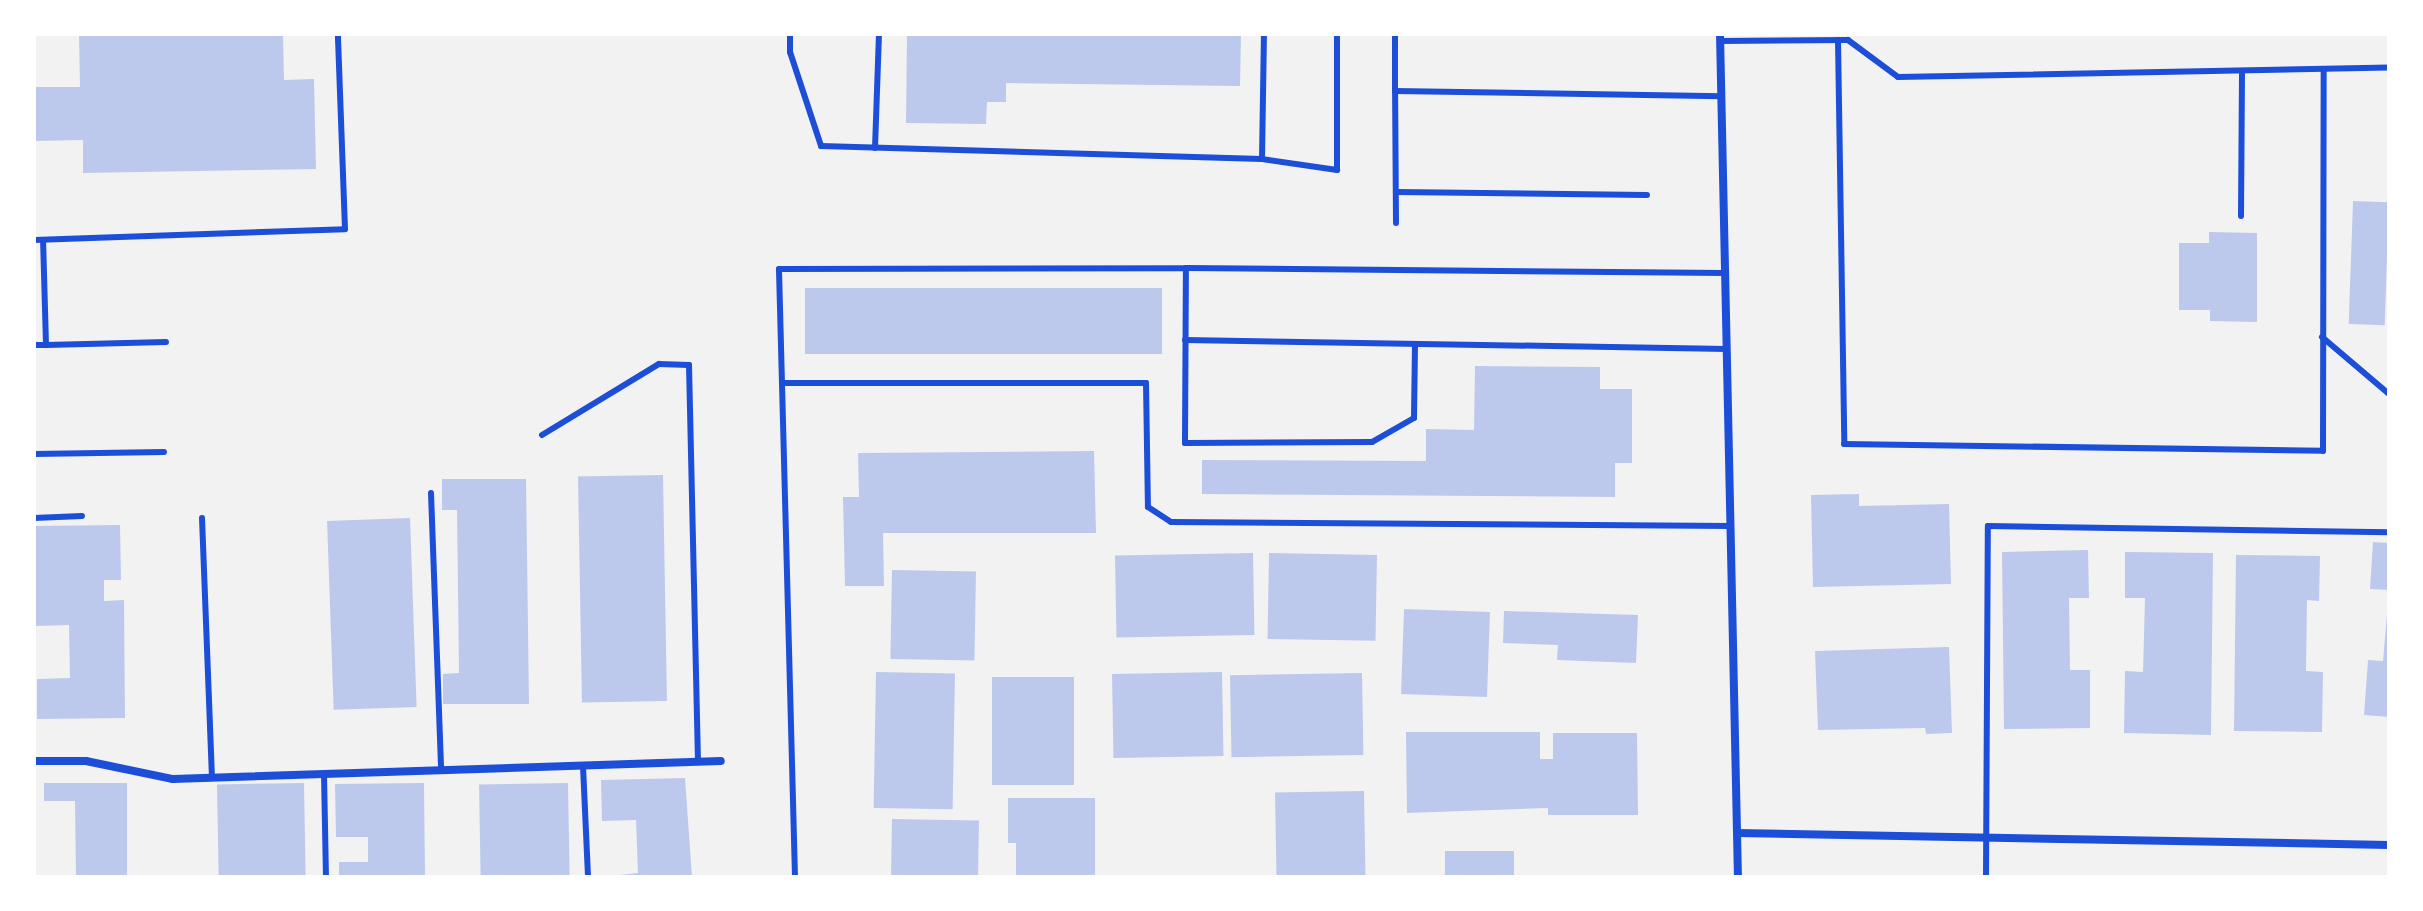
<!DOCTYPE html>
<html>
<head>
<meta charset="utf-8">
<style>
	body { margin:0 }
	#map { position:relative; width:2423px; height:911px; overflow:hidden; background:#f2f2f2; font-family:"Source Sans 3",sans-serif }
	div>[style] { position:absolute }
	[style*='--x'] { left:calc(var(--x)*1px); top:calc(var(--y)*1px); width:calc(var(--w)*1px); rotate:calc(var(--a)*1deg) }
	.building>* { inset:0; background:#bdc9ec; transform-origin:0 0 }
	.service>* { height:6px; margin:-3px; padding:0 3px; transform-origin:3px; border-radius:3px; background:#1d4ed8 }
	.minor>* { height:8px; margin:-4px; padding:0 4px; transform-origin:4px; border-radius:4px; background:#1d4ed8 }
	span { translate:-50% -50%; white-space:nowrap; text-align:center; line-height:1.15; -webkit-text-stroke:8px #fff; paint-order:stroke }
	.frame { position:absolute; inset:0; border:36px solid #fff; pointer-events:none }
</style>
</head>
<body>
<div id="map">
	<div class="building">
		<i style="clip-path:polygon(79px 34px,283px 34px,284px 80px,314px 79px,316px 169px,83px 173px,83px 140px,34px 141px,34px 87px,80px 87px)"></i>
		<i style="clip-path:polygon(907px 34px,1241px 34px,1240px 86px,1006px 83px,1006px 102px,987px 102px,986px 124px,906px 123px)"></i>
		<i style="left:2353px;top:201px;width:36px;height:123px;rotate:2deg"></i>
		<i style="clip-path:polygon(2209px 232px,2257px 233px,2257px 322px,2210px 321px,2210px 310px,2179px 310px,2179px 243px,2209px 243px)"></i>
		<i style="left:805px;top:288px;width:357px;height:66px"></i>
		<i style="clip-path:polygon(1475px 366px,1600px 367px,1600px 389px,1632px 389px,1632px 463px,1615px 463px,1615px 497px,1202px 494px,1202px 460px,1426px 461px,1426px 429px,1474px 430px)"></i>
		<i style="clip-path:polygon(1094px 451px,1096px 533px,883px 533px,884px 586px,845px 586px,843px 497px,859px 497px,858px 453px)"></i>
		<i style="left:663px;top:475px;width:226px;height:85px;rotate:89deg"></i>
		<i style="clip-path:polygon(442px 479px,526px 479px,529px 704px,443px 704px,443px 674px,459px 673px,457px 510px,442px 510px)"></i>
		<i style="clip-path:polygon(1859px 494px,1859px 506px,1949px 504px,1951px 584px,1813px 587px,1811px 495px)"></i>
		<i style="left:410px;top:518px;width:189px;height:83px;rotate:88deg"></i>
		<i style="clip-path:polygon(120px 525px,121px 580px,104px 580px,104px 601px,124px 600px,125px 718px,37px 719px,37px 679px,70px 678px,69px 625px,34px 626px,34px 526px)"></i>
		<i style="clip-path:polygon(2373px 542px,2389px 543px,2389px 590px,2370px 589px)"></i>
		<i style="clip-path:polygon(2088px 550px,2089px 598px,2069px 598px,2070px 670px,2090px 670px,2090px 728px,2004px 729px,2002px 552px)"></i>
		<i style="clip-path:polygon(2125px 552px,2213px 553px,2211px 735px,2124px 733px,2125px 671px,2143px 672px,2145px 598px,2125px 598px)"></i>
		<i style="left:1253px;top:553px;width:82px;height:138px;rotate:89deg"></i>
		<i style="left:1269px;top:553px;width:108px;height:86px;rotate:1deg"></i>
		<i style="clip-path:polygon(2236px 555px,2320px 556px,2319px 601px,2307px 600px,2306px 671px,2323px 672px,2322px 732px,2234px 731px)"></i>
		<i style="left:892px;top:570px;width:84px;height:89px;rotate:1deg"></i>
		<i style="left:1404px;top:609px;width:86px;height:85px;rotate:2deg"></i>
		<i style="clip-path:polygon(1504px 611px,1638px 615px,1636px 663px,1557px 660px,1558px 645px,1503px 643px)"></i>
		<i style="clip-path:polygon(2387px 614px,2389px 717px,2364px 715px,2368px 660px,2383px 661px)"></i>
		<i style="clip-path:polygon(1949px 647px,1952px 733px,1926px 734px,1925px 728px,1818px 730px,1815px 651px)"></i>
		<i style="left:876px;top:672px;width:79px;height:136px;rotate:1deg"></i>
		<i style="left:1222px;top:672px;width:84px;height:110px;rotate:89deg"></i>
		<i style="left:1362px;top:673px;width:82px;height:132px;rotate:89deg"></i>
		<i style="left:992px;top:677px;width:82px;height:108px"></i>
		<i style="clip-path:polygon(1406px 732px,1540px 732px,1540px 759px,1553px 759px,1553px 733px,1637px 733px,1638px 815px,1548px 815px,1548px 808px,1407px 813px)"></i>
		<i style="clip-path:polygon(685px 778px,692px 877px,602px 877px,638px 873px,636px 820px,602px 821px,601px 780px)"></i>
		<i style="clip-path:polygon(44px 783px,127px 783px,127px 877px,76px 877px,75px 801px,44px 801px)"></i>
		<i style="left:304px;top:783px;width:94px;height:87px;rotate:89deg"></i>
		<i style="clip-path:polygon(424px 783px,425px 877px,339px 877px,339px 862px,368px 862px,368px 837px,336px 837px,335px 784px)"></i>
		<i style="left:568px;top:783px;width:94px;height:89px;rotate:89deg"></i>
		<i style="left:1364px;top:791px;width:86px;height:89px;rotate:89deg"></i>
		<i style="clip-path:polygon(1008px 798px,1095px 798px,1095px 877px,1016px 877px,1016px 843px,1008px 843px)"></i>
		<i style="left:892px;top:819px;width:87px;height:58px;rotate:1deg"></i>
		<i style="left:1445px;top:851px;width:69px;height:26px"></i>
	</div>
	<div class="service">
		<i style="--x:790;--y:34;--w:18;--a:90"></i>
		<i style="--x:790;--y:52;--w:99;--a:71.7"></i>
		<i style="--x:821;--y:146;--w:441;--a:1.7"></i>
		<i style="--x:1262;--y:159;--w:76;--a:8.3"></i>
		<i style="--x:1337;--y:170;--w:136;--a:-90"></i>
		<i style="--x:1838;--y:40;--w:404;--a:89.1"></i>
		<i style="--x:1844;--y:444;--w:479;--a:0.8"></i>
		<i style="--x:2323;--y:451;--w:382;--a:-89.9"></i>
		<i style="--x:1720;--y:41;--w:128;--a:-0.4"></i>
		<i style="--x:1848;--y:40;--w:62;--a:36.5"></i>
		<i style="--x:1898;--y:77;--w:491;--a:-1.1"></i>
		<i style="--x:1395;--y:91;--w:57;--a:-90"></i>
		<i style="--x:875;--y:148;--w:114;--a:-88"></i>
		<i style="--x:1262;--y:159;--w:125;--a:-89.1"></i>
		<i style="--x:1396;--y:192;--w:251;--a:0.7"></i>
		<i style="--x:2241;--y:216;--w:145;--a:-89.6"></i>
		<i style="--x:1396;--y:223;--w:132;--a:-90.4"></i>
		<i style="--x:1395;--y:91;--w:327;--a:0.9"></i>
		<i style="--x:34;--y:240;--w:311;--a:-2"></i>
		<i style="--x:345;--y:229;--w:195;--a:-92.1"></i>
		<i style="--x:2322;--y:337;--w:88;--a:40.4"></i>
		<i style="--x:1185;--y:340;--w:542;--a:0.95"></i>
		<i style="--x:34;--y:345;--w:12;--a:0"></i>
		<i style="--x:46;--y:345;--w:105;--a:-91.6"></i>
		<i style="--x:46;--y:345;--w:120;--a:-1.4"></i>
		<i style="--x:1415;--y:345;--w:73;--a:90.8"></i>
		<i style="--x:1414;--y:418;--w:48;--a:150.3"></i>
		<i style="--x:1372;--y:442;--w:187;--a:179.7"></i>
		<i style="--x:1185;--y:443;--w:175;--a:-89.7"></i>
		<i style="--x:1186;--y:268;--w:539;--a:0.53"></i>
		<i style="--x:782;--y:383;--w:364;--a:0"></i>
		<i style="--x:1146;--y:383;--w:124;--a:89.1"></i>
		<i style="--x:1148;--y:507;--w:27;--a:33"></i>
		<i style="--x:1171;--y:522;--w:560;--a:0.41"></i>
		<i style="--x:542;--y:435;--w:137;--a:-31.3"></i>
		<i style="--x:659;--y:364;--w:30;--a:2"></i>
		<i style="--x:689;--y:365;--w:396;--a:88.7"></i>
		<i style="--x:34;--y:454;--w:130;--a:-0.9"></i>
		<i style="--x:431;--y:493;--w:277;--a:87.9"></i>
		<i style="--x:34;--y:518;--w:48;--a:-2.4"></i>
		<i style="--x:202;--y:518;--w:260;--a:87.8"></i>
		<i style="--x:583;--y:766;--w:111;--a:87.4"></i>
		<i style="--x:324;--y:774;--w:103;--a:88.9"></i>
		<i style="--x:795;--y:877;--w:608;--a:-91.51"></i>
		<i style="--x:779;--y:269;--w:407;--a:-0.1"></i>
		<i style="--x:1986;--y:877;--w:351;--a:-89.7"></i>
		<i style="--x:1988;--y:526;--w:401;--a:0.9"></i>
	</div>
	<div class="minor">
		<i style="--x:1720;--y:34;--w:843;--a:88.78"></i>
		<i style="--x:34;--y:761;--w:52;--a:0"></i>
		<i style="--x:86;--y:761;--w:89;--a:11.7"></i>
		<i style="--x:173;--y:779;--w:548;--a:-1.88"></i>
		<i style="--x:1737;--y:833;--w:652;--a:1.05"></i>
	</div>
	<div class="frame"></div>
</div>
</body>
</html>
